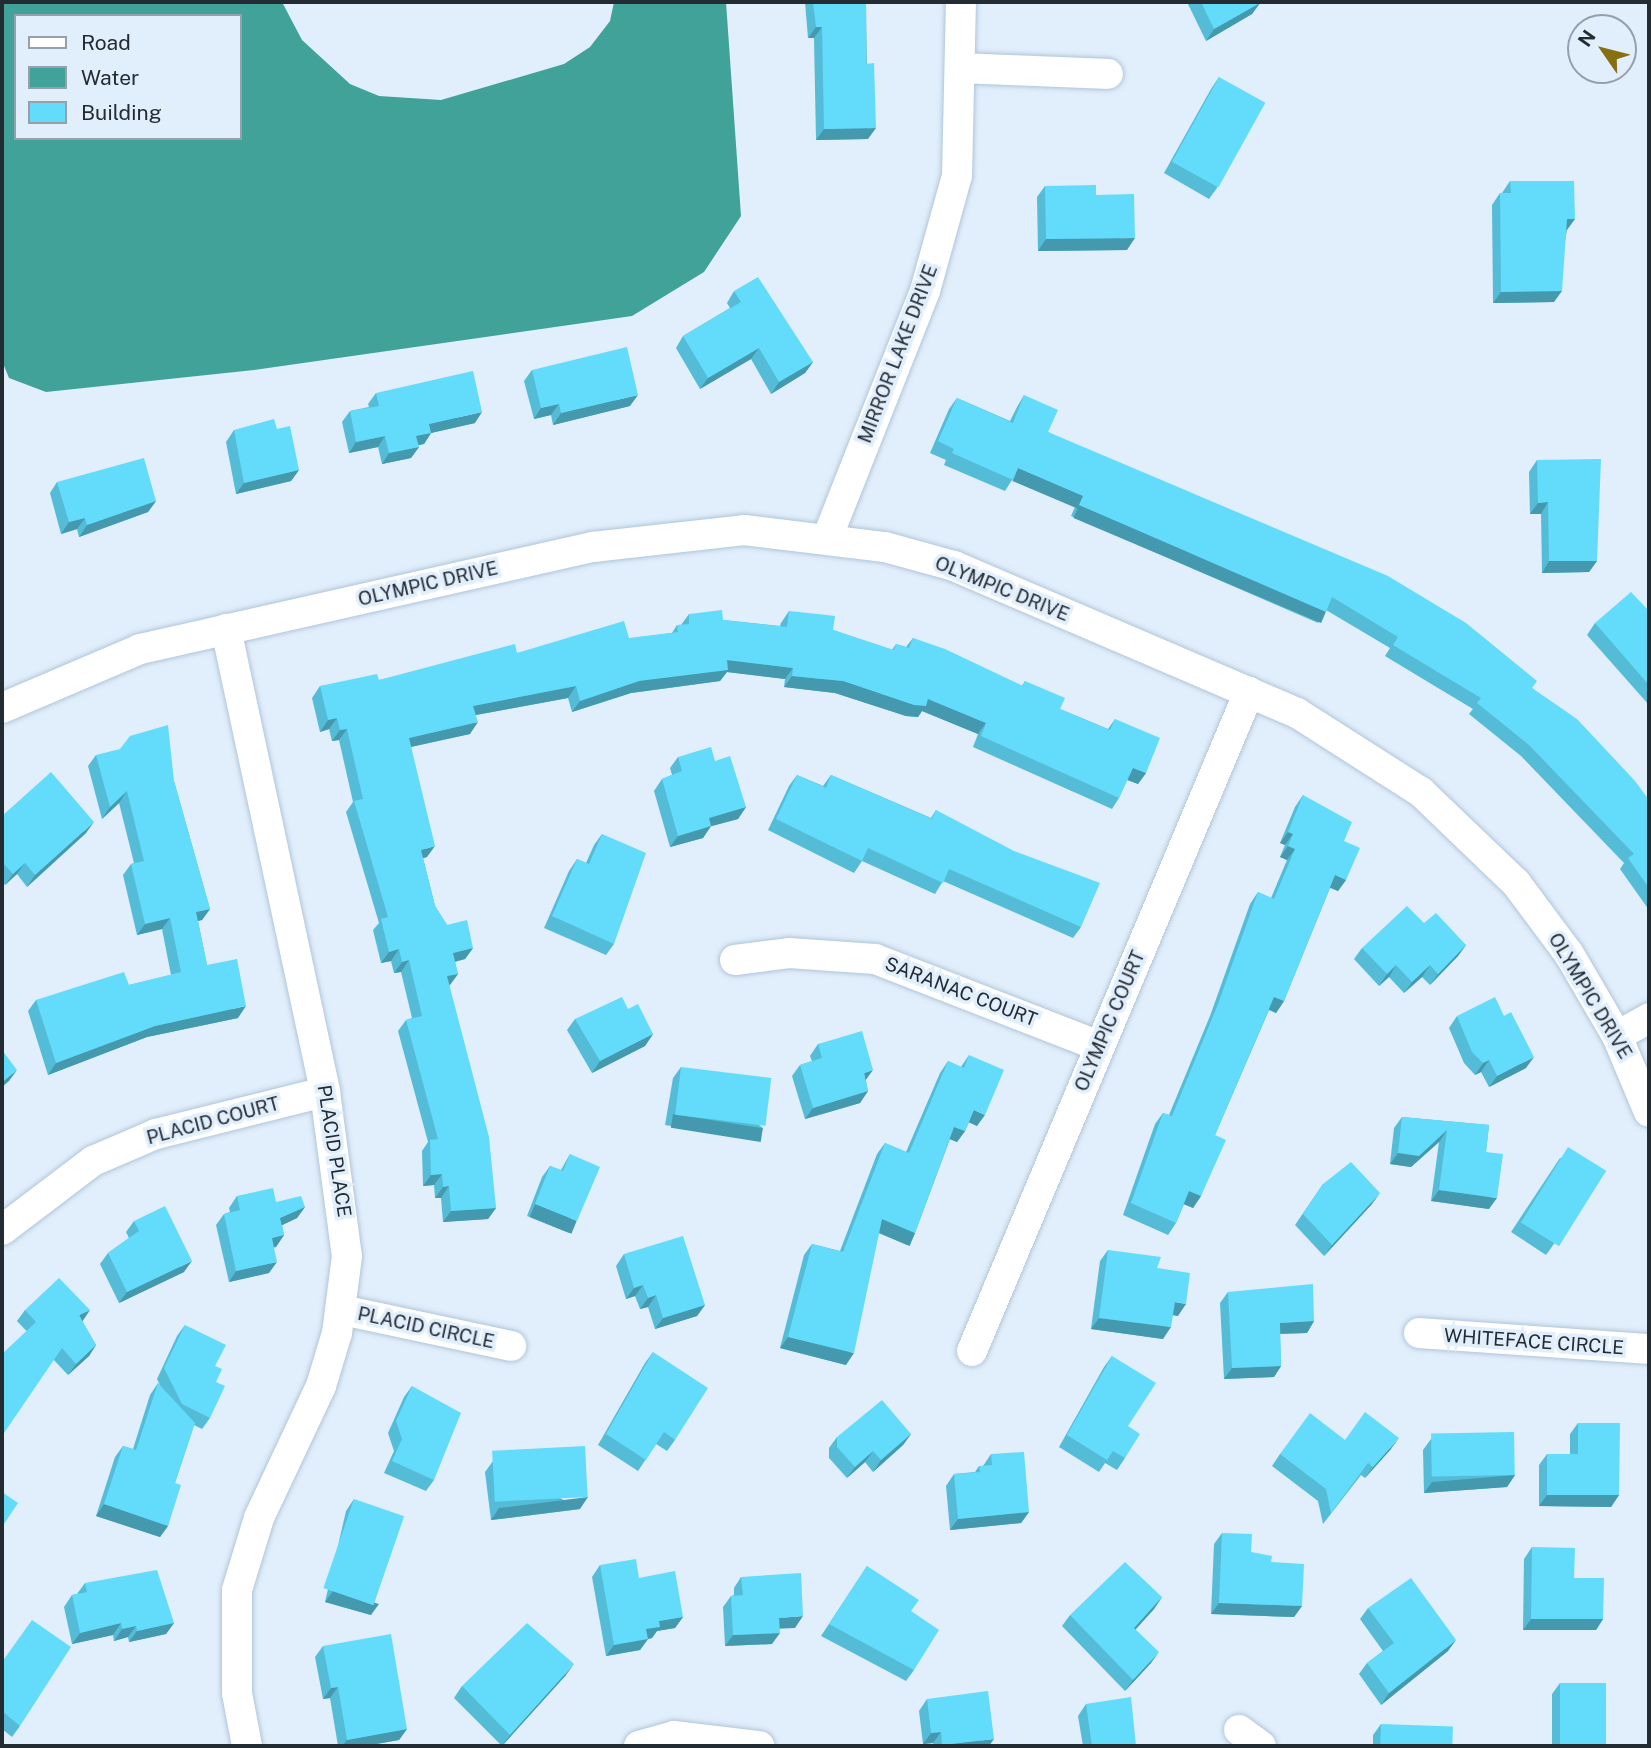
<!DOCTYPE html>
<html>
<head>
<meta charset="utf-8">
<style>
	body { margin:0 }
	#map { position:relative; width:1651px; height:1748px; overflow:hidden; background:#e1eefb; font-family:"Public Sans",sans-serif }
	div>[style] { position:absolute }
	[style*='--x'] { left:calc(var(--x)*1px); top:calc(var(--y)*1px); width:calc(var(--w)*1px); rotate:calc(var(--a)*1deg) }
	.water>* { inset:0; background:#40a299 }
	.roads { filter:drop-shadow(0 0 2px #b0c5da) drop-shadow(0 0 2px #b0c5da) }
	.minor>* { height:30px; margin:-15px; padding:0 15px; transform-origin:15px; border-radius:15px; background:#fff }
	.wall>* { inset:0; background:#55bcd7 }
	.shaded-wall>* { inset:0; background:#4599af; transform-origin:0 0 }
	.building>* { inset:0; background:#63dbfa; transform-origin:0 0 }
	span { translate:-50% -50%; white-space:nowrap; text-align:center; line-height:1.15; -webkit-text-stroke:7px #e1eefb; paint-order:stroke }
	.street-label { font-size:19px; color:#232b33 }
	.frame { position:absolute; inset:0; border:4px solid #232b33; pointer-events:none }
	.legend { position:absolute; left:14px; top:14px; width:228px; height:126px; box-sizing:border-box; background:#e1eefb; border:2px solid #95a0ab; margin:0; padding:9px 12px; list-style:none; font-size:21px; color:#232b33 }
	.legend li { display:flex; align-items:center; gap:14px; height:35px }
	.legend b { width:35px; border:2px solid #95a0ab }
	.north { position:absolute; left:1567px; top:14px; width:70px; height:70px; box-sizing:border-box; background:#e1eefb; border:2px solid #95a0ab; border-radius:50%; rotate:305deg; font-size:19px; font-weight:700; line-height:28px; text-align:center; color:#232b33 }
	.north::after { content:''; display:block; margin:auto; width:24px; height:32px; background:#877010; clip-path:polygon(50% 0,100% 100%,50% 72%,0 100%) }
</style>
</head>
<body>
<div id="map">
	<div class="water">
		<i style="clip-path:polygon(evenodd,2px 2px,282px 2px,302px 40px,350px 84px,379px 96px,441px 100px,564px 64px,590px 47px,610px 21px,614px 2px,726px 2px,741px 216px,704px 272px,632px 316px,254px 370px,46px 392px,9px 378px,2px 361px,2px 2px,16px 16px,240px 16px,240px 138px,16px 138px,16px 16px)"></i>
	</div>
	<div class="roads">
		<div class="minor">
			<i style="--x:961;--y:68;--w:147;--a:2.3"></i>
			<i style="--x:828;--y:536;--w:264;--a:-68.4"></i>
			<i style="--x:925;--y:291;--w:119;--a:-74.5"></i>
			<i style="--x:957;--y:176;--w:174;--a:-88.7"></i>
			<i style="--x:226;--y:629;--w:473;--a:77.9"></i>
			<i style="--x:325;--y:1092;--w:165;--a:82.4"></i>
			<i style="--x:347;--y:1256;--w:78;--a:97.4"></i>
			<i style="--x:337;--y:1333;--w:55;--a:106.8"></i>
			<i style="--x:321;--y:1386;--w:146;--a:115.2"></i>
			<i style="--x:259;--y:1518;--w:75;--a:107"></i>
			<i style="--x:237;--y:1590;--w:103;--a:90"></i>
			<i style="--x:237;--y:1693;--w:54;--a:79.3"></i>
			<i style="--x:2;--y:708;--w:150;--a:-23.1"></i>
			<i style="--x:140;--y:649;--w:464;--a:-12.7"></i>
			<i style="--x:593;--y:547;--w:152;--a:-6.4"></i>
			<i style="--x:744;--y:530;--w:142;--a:6.9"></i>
			<i style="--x:885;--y:547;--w:72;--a:15.4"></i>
			<i style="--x:954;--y:566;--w:373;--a:23.2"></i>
			<i style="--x:1297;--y:713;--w:147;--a:32.5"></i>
			<i style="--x:1421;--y:792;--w:132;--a:43.8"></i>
			<i style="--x:1516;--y:883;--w:89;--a:53.3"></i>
			<i style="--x:1569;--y:954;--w:95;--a:59.7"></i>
			<i style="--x:1617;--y:1036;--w:82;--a:67.2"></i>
			<i style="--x:735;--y:960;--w:54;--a:-7.4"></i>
			<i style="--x:789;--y:953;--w:86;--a:4"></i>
			<i style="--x:875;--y:959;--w:240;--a:21.2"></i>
			<i style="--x:1617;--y:1036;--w:37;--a:-29"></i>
			<i style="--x:2;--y:1230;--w:114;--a:-37.2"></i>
			<i style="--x:93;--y:1161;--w:69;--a:-23.2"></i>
			<i style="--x:156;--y:1134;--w:174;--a:-14"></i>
			<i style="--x:342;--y:1310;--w:173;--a:12"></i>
			<i style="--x:1419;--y:1333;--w:231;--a:4"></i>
			<i style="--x:972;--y:1351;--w:715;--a:-67.2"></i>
			<i style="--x:1239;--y:1730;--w:27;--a:36"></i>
			<i style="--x:639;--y:1746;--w:36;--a:-16"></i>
			<i style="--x:674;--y:1736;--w:86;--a:6.7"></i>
		</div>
	</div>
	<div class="wall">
		<i style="clip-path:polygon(805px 2px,866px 2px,868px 139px,816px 140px,814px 38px,808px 38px)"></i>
		<i style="clip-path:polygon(1187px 2px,1259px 2px,1260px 3px,1252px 14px,1206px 41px)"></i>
		<i style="clip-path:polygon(1219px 77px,1217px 188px,1209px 199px,1164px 173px,1211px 89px)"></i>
		<i style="clip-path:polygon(1510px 181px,1567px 230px,1554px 302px,1493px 303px,1492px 205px,1500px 193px,1502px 193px)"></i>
		<i style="clip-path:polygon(1045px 186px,1096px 195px,1127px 250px,1038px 251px,1037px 197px)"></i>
		<i style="clip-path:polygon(734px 291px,813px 362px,805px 373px,771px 394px,751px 359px,700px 389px,676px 348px,683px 336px,730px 308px,727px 303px)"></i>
		<i style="clip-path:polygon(532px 370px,630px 406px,553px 425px,551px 415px,534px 419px,524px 381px)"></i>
		<i style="clip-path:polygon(376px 393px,475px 423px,431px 433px,424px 444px,418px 445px,419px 447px,411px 458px,382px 464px,378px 447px,349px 453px,342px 422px,350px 411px,369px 407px,368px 404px)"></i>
		<i style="clip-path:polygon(1024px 395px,1048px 432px,1532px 688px,1649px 800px,1649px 910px,1620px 869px,1624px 863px,1521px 756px,1469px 714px,1473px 709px,1385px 656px,1390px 648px,1326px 610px,1318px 623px,1071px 516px,1075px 507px,1012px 480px,1005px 491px,944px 465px,946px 460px,930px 453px,949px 409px,957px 398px,1010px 421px,1017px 407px)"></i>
		<i style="clip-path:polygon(234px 430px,299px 470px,291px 481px,236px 494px,226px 442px)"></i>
		<i style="clip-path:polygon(1537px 460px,1597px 561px,1589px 572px,1542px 573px,1541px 514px,1530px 514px,1529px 472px)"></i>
		<i style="clip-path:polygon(57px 482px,156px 501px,148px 512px,79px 537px,77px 529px,61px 534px,50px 493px)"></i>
		<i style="clip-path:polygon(789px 611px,833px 630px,892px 650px,896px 644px,906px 647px,913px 638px,1022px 686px,1025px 681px,1060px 709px,1108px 729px,1115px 719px,1146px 773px,1138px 784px,1127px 780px,1119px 798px,1112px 809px,973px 747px,978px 734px,922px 711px,918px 717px,906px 716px,835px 693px,784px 687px,785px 679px,727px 672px,720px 681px,631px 693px,572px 712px,568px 698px,476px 715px,470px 734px,411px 747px,427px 857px,423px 858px,435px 906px,447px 925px,473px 948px,465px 959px,455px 962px,458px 974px,449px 985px,496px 1208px,488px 1219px,443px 1222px,441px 1198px,435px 1198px,434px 1185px,423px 1186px,422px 1151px,428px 1142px,398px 1031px,406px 1020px,412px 1018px,401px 972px,394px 973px,391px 961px,381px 963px,373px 930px,379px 923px,346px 812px,353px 802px,339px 740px,332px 741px,329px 729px,320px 732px,312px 698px,320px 686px,379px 680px,517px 653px,672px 633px,677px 625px,681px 625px,689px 614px,723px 620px,780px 626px,781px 623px)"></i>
		<i style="clip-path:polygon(1649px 611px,1649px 705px,1587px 635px,1595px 623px)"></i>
		<i style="clip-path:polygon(96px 755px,174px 781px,210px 909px,202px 920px,198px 921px,207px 965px,238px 1018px,147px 1037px,48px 1075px,28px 1011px,36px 1000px,129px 985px,171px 975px,162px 929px,137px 935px,123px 875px,131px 864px,134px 863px,119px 803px,102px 819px,88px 766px)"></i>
		<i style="clip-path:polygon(678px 757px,715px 761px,746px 807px,738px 819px,711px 826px,703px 838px,670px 847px,654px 791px,662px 779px,672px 775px,670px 768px)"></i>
		<i style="clip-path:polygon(797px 775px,823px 786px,831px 775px,931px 818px,936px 810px,1081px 927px,1073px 938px,943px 881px,935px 894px,862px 861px,854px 873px,768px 830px,789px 786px)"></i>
		<i style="clip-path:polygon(1303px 795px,1344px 841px,1346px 880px,1338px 891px,1330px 888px,1284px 1001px,1276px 1013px,1269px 1010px,1215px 1135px,1201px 1196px,1193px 1208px,1184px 1204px,1176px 1223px,1168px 1235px,1123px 1215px,1155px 1124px,1163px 1113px,1169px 1115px,1210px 1016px,1250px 904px,1258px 892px,1271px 898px,1287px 860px,1280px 857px,1285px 845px,1280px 843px,1295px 807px)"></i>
		<i style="clip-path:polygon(2px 816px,86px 833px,27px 887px,17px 874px,5px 885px,2px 882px)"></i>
		<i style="clip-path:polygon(602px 834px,614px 944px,606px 955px,544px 928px,569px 871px,577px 859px,586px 863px,594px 845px)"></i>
		<i style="clip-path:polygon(1424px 923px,1466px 945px,1458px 956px,1430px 985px,1422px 977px,1404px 993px,1389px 977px,1379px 986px,1354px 959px,1362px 948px)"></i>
		<i style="clip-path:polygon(628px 1009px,653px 1034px,645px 1046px,592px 1073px,567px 1030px,575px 1019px)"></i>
		<i style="clip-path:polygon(1457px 1016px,1526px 1068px,1489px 1087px,1481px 1072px,1475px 1075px,1464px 1063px,1449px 1028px)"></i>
		<i style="clip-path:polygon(818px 1044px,866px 1081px,868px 1091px,860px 1103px,805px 1119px,792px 1076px,800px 1065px,812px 1061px,810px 1056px)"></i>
		<i style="clip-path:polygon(969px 1055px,977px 1126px,969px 1122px,965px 1131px,957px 1142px,950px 1139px,915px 1233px,907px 1245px,879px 1233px,846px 1365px,780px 1348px,804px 1255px,812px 1244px,840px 1251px,877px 1154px,885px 1143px,906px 1152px,940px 1073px,948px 1061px,961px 1067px)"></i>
		<i style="clip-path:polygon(681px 1067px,763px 1128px,755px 1139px,665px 1125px,673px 1078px)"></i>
		<i style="clip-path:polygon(1402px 1117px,1489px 1125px,1486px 1152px,1489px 1209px,1431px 1201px,1439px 1142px,1411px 1167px,1390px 1164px,1394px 1128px)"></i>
		<i style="clip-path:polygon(570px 1154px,569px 1233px,527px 1216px,542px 1177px,550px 1166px,561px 1170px)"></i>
		<i style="clip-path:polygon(1560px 1158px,1606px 1171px,1546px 1255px,1511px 1232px)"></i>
		<i style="clip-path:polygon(1323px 1184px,1372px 1204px,1324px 1256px,1295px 1225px)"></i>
		<i style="clip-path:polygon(237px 1196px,305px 1207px,297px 1218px,282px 1225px,284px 1235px,276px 1247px,274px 1247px,269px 1273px,229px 1282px,216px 1225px,224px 1214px,230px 1212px,229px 1208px)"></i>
		<i style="clip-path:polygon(134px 1221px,184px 1272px,119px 1303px,100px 1264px,108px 1253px,129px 1238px,126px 1232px)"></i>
		<i style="clip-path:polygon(1108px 1250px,1157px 1268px,1178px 1316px,1173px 1315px,1163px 1339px,1091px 1329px,1100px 1261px)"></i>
		<i style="clip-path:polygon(624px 1254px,705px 1305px,697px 1316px,655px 1329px,648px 1307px,640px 1309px,635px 1296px,626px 1299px,616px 1266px)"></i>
		<i style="clip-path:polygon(1228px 1292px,1314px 1321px,1307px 1333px,1280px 1334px,1281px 1366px,1274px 1377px,1224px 1379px,1220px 1303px)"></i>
		<i style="clip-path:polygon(25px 1310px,82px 1321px,96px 1345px,89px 1356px,68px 1375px,17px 1321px)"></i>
		<i style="clip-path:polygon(185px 1325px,215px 1366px,216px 1382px,210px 1418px,202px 1429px,194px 1425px,175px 1483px,168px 1526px,160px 1537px,96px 1516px,115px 1457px,123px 1446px,133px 1449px,150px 1395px,158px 1383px,160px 1385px,157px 1379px,177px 1336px)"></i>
		<i style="clip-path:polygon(653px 1352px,675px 1440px,667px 1451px,656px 1444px,638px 1471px,598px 1445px,645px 1363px)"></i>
		<i style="clip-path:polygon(1112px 1356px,1128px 1426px,1125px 1458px,1117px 1470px,1105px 1463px,1099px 1472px,1059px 1447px,1104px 1367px)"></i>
		<i style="clip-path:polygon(412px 1386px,434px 1480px,426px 1491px,384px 1473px,394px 1451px,388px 1433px,404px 1397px)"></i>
		<i style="clip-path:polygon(1578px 1423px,1619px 1495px,1611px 1507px,1539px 1506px,1539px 1465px,1547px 1454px,1570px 1454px,1570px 1434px)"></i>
		<i style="clip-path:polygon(911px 1434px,903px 1445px,873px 1472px,865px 1462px,847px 1478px,829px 1458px,829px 1448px,837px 1437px)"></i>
		<i style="clip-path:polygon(1431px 1439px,1515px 1475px,1507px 1487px,1424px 1493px,1423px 1450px)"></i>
		<i style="clip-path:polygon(1345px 1440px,1391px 1449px,1365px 1478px,1361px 1475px,1323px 1524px,1318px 1501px,1272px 1466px,1280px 1454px)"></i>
		<i style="clip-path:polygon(991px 1454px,1029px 1512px,1021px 1523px,950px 1530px,946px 1486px,954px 1474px,975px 1472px,979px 1466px,983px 1466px)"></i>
		<i style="clip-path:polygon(493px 1461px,580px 1509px,491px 1520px,485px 1472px)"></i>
		<i style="clip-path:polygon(354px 1499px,371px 1615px,325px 1602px,346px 1511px)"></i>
		<i style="clip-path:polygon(1222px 1533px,1251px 1552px,1271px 1562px,1302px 1606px,1294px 1617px,1211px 1614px,1214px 1544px)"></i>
		<i style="clip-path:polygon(1532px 1547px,1574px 1578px,1603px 1619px,1596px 1630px,1523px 1630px,1524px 1559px)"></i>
		<i style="clip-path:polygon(600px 1565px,639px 1578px,683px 1617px,675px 1628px,657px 1631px,652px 1638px,648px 1639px,640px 1650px,606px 1656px,592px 1577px)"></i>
		<i style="clip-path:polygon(867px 1566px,911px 1611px,914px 1670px,906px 1681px,821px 1636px)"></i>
		<i style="clip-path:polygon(741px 1577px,795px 1628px,780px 1628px,772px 1644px,725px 1646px,723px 1607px,731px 1596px,734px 1595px,734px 1588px)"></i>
		<i style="clip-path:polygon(85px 1583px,174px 1623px,166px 1634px,129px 1642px,128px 1637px,114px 1641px,113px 1635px,72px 1644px,64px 1607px,72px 1595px,77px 1594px)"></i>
		<i style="clip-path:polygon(1162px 1597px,1154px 1609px,1135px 1630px,1151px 1663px,1125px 1691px,1062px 1626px,1070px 1615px)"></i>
		<i style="clip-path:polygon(1368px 1608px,1448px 1651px,1381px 1705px,1359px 1674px,1367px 1663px,1383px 1651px,1360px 1619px)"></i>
		<i style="clip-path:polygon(323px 1646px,407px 1729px,399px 1740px,365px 1746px,338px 1746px,330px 1698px,323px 1699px,315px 1657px)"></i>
		<i style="clip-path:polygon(2px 1662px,20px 1726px,12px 1737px,2px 1729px)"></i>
		<i style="clip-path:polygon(566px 1675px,502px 1746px,454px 1698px,462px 1686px)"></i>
		<i style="clip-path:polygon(1560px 1683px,1606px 1746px,1552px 1746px,1552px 1694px)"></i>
		<i style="clip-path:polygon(927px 1699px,989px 1746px,933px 1746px,933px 1743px,923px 1744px,919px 1711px)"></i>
		<i style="clip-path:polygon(1086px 1704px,1136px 1746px,1083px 1746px,1078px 1716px)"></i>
		<i style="clip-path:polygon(1381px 1724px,1453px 1746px,1373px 1746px,1373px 1735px)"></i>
	</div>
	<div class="shaded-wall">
		<i style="clip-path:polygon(1260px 3px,1252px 14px,1206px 41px,1214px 29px)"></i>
		<i style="clip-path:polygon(816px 27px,822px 27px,814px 38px,808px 38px)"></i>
		<i style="clip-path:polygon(876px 128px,868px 139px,816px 140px,824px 129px)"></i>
		<i style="clip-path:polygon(1567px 219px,1575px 219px,1567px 230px,1559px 230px)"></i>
		<i style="clip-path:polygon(1135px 238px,1127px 250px,1038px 251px,1046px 239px)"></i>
		<i style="clip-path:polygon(1562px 291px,1554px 302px,1493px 303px,1501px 292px)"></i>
		<i style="clip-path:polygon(759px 348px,751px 359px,700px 389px,708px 378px)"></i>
		<i style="clip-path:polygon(813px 362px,805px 373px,771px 394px,779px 382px)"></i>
		<i style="clip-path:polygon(638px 395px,630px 406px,553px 425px,561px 413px)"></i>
		<i style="clip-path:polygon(559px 404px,551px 415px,534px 419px,541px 408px)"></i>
		<i style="clip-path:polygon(482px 412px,475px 423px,431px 433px,424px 444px,409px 447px,416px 436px,429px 424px)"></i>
		<i style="clip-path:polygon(385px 436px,378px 447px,349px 453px,356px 442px)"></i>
		<i style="clip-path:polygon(419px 447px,411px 458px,382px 464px,389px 453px)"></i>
		<i style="left:1018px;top:468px;width:71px;height:14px;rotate:23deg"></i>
		<i style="clip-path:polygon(299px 470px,291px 481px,236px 494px,244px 483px)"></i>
		<i style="clip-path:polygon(156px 501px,148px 512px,79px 537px,87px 525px)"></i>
		<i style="clip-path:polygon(1548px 502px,1541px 514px,1530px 514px,1538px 503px)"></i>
		<i style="left:1079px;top:505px;width:269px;height:14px;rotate:23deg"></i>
		<i style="clip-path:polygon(85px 518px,77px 529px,61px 534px,69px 522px)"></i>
		<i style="clip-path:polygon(1549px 561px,1597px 561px,1589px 572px,1542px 573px)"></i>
		<i style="clip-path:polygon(727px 660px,793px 668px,785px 679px,727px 672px,720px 681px,631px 693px,572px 712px,580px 701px,639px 681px)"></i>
		<i style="clip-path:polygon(792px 676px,843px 681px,928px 699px,986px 723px,978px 734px,922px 711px,918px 717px,906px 716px,835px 693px,784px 687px)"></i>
		<i style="clip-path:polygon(576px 686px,568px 698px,465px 717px,473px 706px)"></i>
		<i style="clip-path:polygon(337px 718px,329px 729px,320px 732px,328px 720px)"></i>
		<i style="clip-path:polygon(478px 722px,470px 734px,401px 749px,409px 738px)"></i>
		<i style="clip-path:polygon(347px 729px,339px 740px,332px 741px,340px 730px)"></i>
		<i style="clip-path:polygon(1133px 768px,1146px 773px,1138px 784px,1125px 779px)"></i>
		<i style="clip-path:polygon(127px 791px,119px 803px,102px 819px,110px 807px)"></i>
		<i style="clip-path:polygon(746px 807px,738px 819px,701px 829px,709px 818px)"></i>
		<i style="clip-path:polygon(94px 822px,86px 833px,27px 887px,35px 875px)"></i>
		<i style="clip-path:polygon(711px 826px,703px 838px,670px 847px,678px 836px)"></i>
		<i style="clip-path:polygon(1288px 832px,1293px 834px,1285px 845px,1280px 843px)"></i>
		<i style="clip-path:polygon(435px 846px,427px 857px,413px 861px,421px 850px)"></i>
		<i style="clip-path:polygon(1288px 846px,1295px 849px,1287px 860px,1280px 857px)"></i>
		<i style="clip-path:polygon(25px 863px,17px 874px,5px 885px,13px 874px)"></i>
		<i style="clip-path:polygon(1335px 875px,1346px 880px,1338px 891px,1327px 886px)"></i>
		<i style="clip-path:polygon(210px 909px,202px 920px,188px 923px,196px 912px)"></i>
		<i style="clip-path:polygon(170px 918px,162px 929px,137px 935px,145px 924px)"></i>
		<i style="clip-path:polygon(1466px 945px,1458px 956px,1430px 985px,1438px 974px)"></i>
		<i style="clip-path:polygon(473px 948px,465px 959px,445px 964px,453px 953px)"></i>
		<i style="clip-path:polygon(399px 949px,391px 961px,381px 963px,389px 952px)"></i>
		<i style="clip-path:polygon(409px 960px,401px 972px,394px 973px,402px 962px)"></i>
		<i style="clip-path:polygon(1396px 965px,1389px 977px,1379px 986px,1387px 974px)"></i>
		<i style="clip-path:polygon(1430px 965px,1422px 977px,1404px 993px,1412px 982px)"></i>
		<i style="clip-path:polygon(458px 974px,450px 985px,439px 988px,447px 976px)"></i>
		<i style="clip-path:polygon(1274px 997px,1284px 1001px,1276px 1013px,1266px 1008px)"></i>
		<i style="clip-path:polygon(246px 1006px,238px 1018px,147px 1037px,48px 1075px,56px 1063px,155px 1026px)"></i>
		<i style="clip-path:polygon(653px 1034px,645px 1046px,592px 1073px,600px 1061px)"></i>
		<i style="clip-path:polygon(1534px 1057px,1526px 1068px,1489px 1087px,1497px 1076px)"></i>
		<i style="clip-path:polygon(1489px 1060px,1481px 1072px,1475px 1075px,1483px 1063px)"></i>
		<i style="clip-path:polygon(17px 1070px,9px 1081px,2px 1087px,2px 1082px)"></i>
		<i style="clip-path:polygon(873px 1070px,865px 1081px,864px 1073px)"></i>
		<i style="clip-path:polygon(868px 1091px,860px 1103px,805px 1119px,813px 1108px)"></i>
		<i style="clip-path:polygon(974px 1110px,985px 1115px,977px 1126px,966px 1121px)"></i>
		<i style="left:673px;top:1114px;width:91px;height:14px;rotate:9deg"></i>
		<i style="clip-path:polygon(954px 1127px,965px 1131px,957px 1142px,947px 1138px)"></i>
		<i style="clip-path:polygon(1447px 1130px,1439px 1142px,1411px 1167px,1390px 1164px,1398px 1153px)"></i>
		<i style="clip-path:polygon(442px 1174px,434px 1185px,423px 1186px,431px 1175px)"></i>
		<i style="clip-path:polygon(449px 1186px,441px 1198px,435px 1198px,443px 1187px)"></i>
		<i style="clip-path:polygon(1439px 1190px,1497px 1198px,1489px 1209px,1431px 1201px)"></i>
		<i style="clip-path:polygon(1189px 1191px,1201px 1196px,1193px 1208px,1181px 1203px)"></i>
		<i style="clip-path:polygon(1380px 1193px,1372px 1204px,1324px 1256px,1332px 1245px)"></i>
		<i style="left:535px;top:1204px;width:45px;height:14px;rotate:22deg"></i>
		<i style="clip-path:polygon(305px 1207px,297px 1218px,272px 1230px,280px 1218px)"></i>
		<i style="clip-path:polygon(496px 1208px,488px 1219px,443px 1222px,451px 1211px)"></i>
		<i style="left:882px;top:1219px;width:36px;height:14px;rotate:23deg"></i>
		<i style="clip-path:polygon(284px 1235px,276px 1247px,264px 1250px,272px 1238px)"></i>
		<i style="clip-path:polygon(192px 1261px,184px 1272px,119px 1303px,127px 1292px)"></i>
		<i style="clip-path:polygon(277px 1262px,269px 1273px,229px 1282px,236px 1271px)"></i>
		<i style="clip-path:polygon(643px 1285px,635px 1296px,626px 1299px,634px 1288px)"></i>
		<i style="clip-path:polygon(656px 1295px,648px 1307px,640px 1309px,648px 1298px)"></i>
		<i style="clip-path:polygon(1175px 1302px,1186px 1304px,1178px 1316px,1167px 1314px)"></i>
		<i style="clip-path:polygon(705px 1305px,697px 1316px,655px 1329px,663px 1318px)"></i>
		<i style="clip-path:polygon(90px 1310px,82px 1322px,79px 1315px)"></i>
		<i style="clip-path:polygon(1099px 1318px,1171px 1327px,1163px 1339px,1091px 1329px)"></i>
		<i style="clip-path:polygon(1314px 1321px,1307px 1333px,1272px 1334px,1280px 1323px)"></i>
		<i style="clip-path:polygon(788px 1337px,854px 1353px,846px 1365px,780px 1348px)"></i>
		<i style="clip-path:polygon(96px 1345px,89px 1356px,68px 1375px,76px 1364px)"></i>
		<i style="clip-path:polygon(1281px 1366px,1274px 1377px,1224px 1379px,1232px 1368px)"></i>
		<i style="clip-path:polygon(911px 1434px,903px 1445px,873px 1472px,881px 1460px)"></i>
		<i style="clip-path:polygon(1399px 1438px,1391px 1449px,1365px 1478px,1373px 1467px)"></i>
		<i style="clip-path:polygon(873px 1451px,865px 1462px,847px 1478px,855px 1467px)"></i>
		<i style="clip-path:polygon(1515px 1475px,1507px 1487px,1424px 1493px,1432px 1482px)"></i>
		<i style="clip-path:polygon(1547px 1495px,1619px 1495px,1611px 1507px,1539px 1506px)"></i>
		<i style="clip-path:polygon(588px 1497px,580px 1509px,491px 1520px,499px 1508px)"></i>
		<i style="clip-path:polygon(104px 1504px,168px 1526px,160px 1537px,96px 1516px)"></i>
		<i style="clip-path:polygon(1029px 1512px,1021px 1523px,950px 1530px,958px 1519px)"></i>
		<i style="clip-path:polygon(333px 1591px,379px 1604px,371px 1615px,325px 1602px)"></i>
		<i style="clip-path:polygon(1162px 1597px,1154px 1609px,1126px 1640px,1134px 1628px)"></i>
		<i style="clip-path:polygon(1219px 1603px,1302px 1606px,1294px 1617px,1211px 1614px)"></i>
		<i style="clip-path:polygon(803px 1616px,795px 1628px,771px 1629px,779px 1618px)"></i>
		<i style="clip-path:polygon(683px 1617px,675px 1628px,657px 1631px,652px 1638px,648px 1639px,640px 1650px,606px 1656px,614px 1645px,646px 1629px,659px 1621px)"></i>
		<i style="clip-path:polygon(1531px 1619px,1603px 1619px,1596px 1630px,1523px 1630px)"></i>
		<i style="clip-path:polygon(121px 1623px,113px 1635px,72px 1644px,80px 1633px)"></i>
		<i style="clip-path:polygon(174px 1623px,166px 1634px,129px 1642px,137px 1631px)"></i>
		<i style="clip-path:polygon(136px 1626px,128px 1637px,114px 1641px,122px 1629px)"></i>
		<i style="clip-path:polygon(780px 1633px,772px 1644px,725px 1646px,733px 1635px)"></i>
		<i style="clip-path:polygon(1456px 1640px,1448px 1651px,1381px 1705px,1389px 1693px)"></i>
		<i style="clip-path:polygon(1159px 1652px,1151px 1663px,1125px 1691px,1133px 1680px)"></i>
		<i style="clip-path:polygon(574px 1664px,566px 1675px,502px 1746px,510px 1735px)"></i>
		<i style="clip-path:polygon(338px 1687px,330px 1698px,323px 1699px,331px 1688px)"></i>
		<i style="clip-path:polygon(407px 1729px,399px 1740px,365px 1746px,342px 1746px,347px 1740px)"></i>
		<i style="clip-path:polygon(941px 1732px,933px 1743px,923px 1744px,931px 1733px)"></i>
		<i style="clip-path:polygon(994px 1739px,989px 1746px,941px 1746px,942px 1745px)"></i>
	</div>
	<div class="building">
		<i style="clip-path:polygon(813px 2px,866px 2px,866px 64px,874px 63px,876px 128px,824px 129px,822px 27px,816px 27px)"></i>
		<i style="clip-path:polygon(1201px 2px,1259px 2px,1260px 3px,1214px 29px)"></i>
		<i style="left:1219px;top:77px;width:53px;height:97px;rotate:29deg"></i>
		<i style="clip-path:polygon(1510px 181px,1574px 181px,1575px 219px,1567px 219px,1562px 291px,1501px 292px,1500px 193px,1511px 193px)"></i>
		<i style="clip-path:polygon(1096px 185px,1096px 195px,1134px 194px,1135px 238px,1046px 239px,1045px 186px)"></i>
		<i style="clip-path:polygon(758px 277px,813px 362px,779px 382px,759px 348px,708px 378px,683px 336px,741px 302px,734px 291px)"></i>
		<i style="clip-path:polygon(627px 347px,638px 395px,561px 413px,559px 404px,541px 408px,532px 370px)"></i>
		<i style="clip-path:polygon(473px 371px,482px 412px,429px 424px,431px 433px,416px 436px,419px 447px,389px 453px,385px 436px,356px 442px,350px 411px,379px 406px,376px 393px)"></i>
		<i style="clip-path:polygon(1024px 395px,1058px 410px,1048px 432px,1388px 576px,1466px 623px,1537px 681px,1532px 688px,1577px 719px,1635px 781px,1649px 800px,1649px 888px,1628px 858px,1634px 854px,1529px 745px,1477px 703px,1481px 698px,1393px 645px,1398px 637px,1332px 597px,1326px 612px,1079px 505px,1083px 496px,1018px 468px,1013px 480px,952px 453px,954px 449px,938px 441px,957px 398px,1013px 423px)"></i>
		<i style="clip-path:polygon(274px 419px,277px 429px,290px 426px,299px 470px,244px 483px,234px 430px)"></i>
		<i style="clip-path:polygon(144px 458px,156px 501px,87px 525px,85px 518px,69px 522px,57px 482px)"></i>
		<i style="clip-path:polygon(1601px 459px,1597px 561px,1549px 561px,1548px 502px,1538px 503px,1537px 460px)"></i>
		<i style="clip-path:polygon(1631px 592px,1649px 611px,1649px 685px,1595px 623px)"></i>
		<i style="clip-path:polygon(722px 610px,723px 620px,787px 627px,789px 611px,835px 616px,833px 630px,894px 650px,896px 644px,909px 648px,913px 638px,945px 649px,1023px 686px,1025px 681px,1065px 698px,1060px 709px,1110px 730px,1115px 719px,1160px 738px,1146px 773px,1133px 768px,1119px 798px,981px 736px,986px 723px,928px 699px,926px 706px,914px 705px,843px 681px,792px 676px,793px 668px,727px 660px,728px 670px,639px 681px,580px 701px,576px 686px,473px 706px,478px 722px,409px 738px,435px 846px,421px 850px,435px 906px,447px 925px,467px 920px,473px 948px,453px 953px,458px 974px,447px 976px,489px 1137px,496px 1208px,451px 1211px,449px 1186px,443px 1187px,442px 1174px,431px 1175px,430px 1140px,438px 1139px,406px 1020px,422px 1016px,409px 960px,402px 962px,399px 949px,389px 952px,381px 919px,388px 917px,354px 801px,363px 799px,347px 729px,340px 730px,337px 718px,328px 720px,320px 686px,377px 674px,379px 680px,515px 644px,517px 653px,624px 621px,629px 638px,678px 632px,677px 625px,689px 624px,689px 614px)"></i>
		<i style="clip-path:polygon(168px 725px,174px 781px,210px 909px,196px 912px,207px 965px,237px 959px,246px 1006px,155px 1026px,56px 1063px,36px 1000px,124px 972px,129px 985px,181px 972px,170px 918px,145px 924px,131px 864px,144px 861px,127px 791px,110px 807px,96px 755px,120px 749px,130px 736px)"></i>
		<i style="clip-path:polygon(711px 747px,715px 761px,730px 756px,746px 807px,709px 818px,711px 826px,678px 836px,662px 779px,682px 771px,678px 757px)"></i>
		<i style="clip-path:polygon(51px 772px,94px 822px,35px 875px,25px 863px,13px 874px,2px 862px,2px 863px,2px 816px)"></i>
		<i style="clip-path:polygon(797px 775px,826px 788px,831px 775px,932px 819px,936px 810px,1014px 851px,1100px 883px,1081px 927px,949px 869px,943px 883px,868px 848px,862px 861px,776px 819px)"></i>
		<i style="clip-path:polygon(1303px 795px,1352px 822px,1344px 841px,1360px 848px,1346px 880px,1335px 875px,1284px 1001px,1274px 997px,1215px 1135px,1226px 1140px,1201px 1196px,1189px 1191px,1176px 1223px,1131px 1203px,1163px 1113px,1172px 1116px,1218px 1004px,1258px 892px,1274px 899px,1295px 849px,1288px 846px,1293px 834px,1288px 832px)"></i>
		<i style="clip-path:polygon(602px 834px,646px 853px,614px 944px,552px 916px,577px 859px,589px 864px)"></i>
		<i style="clip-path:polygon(1407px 906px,1424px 923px,1436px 913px,1466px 945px,1438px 974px,1430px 965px,1412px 982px,1396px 965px,1387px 974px,1362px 948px)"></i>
		<i style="clip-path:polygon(622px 997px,628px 1009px,638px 1004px,653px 1034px,600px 1061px,575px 1019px)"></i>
		<i style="clip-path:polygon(1495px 997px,1504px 1016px,1511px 1012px,1534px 1057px,1497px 1076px,1489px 1060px,1483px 1063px,1472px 1052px,1457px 1016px)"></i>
		<i style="clip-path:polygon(862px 1031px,873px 1070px,864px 1073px,868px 1091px,813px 1108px,800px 1065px,822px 1058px,818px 1044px)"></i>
		<i style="clip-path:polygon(2px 1050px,17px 1070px,2px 1082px)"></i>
		<i style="clip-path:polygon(969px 1055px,1004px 1070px,985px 1115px,974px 1110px,965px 1131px,954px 1127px,915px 1233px,882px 1219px,854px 1353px,788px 1337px,812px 1244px,843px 1252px,885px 1143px,909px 1153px,948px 1061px,964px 1068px)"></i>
		<i style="left:681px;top:1067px;width:91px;height:48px;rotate:7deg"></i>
		<i style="clip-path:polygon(1402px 1117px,1489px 1125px,1486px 1152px,1503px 1154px,1497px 1198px,1439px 1190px,1447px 1130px,1419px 1156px,1398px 1153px)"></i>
		<i style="left:1568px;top:1147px;width:45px;height:89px;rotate:32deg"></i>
		<i style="clip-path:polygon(570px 1154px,600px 1167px,577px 1221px,535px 1204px,550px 1166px,563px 1171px)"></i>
		<i style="clip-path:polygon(1351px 1162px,1380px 1193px,1332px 1245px,1303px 1214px,1323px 1184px)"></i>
		<i style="clip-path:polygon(273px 1188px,276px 1202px,301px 1196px,305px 1207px,280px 1218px,284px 1235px,272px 1238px,277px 1262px,236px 1271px,224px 1214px,240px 1210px,237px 1196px)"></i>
		<i style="clip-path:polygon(165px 1206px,192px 1261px,127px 1292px,108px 1253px,139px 1231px,134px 1221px)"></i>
		<i style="clip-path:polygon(683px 1236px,705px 1305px,663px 1318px,656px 1295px,648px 1298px,643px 1285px,634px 1288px,624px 1254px)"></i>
		<i style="clip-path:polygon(1108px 1250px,1161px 1257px,1157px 1268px,1190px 1273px,1186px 1304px,1175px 1302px,1171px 1327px,1099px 1318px)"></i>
		<i style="clip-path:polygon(59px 1278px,90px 1310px,79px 1315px,96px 1345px,76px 1364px,62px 1348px,2px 1436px,2px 1354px,36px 1322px,25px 1310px)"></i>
		<i style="clip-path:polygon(1313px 1284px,1314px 1321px,1280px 1323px,1281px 1366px,1232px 1368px,1228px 1292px)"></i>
		<i style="clip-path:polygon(185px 1325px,226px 1345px,215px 1366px,222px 1369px,216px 1382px,225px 1386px,210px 1418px,182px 1404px,164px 1368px)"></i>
		<i style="clip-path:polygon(653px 1352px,708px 1388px,675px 1440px,664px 1432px,646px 1460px,606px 1434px)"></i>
		<i style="clip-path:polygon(1112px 1356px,1156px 1383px,1128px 1426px,1140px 1434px,1125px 1458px,1113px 1451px,1107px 1460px,1067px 1435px)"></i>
		<i style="clip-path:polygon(158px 1383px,195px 1423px,175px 1483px,181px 1485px,168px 1526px,104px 1504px,123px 1446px,136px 1450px)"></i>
		<i style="clip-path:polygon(412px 1386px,461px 1413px,434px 1480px,392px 1461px,402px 1439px,396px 1421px)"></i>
		<i style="clip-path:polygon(882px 1400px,911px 1434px,881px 1460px,873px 1451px,855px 1467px,837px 1447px,837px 1437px)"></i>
		<i style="clip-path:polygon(1365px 1412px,1399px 1438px,1373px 1467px,1368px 1463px,1331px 1513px,1326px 1489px,1280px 1454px,1310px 1413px,1345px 1440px)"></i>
		<i style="clip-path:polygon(1578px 1423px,1620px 1423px,1619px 1495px,1547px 1495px,1547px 1454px,1578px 1454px)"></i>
		<i style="left:1514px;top:1432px;width:43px;height:83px;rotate:89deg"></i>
		<i style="left:585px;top:1446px;width:51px;height:93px;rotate:87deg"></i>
		<i style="clip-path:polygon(1024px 1452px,1029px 1512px,958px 1519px,954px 1474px,980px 1472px,979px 1466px,992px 1465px,991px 1454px)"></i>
		<i style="clip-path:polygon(2px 1492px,18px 1503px,2px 1527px)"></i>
		<i style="left:354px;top:1499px;width:53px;height:94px;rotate:19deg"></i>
		<i style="clip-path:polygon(1222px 1533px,1252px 1534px,1251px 1552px,1272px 1556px,1271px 1562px,1304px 1564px,1302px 1606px,1219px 1603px)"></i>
		<i style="clip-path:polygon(1532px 1547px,1575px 1548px,1574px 1578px,1604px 1578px,1603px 1619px,1531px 1619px)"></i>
		<i style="clip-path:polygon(636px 1559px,639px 1578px,675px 1571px,683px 1617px,659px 1621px,660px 1627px,646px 1629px,648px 1639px,614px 1645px,600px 1565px)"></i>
		<i style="clip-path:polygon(1125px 1562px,1162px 1597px,1134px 1628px,1159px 1652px,1133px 1680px,1070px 1615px)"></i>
		<i style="clip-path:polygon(867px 1566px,919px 1600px,911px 1611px,939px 1630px,914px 1670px,829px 1624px)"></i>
		<i style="clip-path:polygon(157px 1570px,174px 1623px,137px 1631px,136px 1626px,122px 1629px,121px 1623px,80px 1633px,72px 1595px,87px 1592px,85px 1583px)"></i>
		<i style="clip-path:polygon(801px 1573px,803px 1616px,779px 1618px,780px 1633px,733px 1635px,731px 1596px,743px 1595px,741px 1577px)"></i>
		<i style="clip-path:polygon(1411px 1578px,1456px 1640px,1389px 1693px,1367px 1663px,1394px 1643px,1368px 1608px)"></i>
		<i style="clip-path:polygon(32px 1620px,71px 1647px,20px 1726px,2px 1711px,2px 1662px)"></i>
		<i style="clip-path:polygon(527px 1623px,574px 1664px,510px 1735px,462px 1686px)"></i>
		<i style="clip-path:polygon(391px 1634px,407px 1729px,347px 1740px,338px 1687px,331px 1688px,323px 1646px)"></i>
		<i style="left:1560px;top:1683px;width:46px;height:63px"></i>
		<i style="clip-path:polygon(988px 1691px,994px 1739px,942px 1745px,941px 1732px,931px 1733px,927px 1699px)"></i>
		<i style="clip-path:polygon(1131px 1697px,1136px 1746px,1092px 1746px,1086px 1704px)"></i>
		<i style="left:1381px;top:1724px;width:72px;height:22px;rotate:2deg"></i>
	</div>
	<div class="street-label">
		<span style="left:898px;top:354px;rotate:-69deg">MIRROR LAKE DRIVE</span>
		<span style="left:428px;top:584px;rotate:-13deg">OLYMPIC DRIVE</span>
		<span style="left:1002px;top:589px;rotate:22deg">OLYMPIC DRIVE</span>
		<span style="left:961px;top:992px;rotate:21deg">SARANAC COURT</span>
		<span style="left:1590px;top:996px;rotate:59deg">OLYMPIC DRIVE</span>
		<span style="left:1110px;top:1021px;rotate:-67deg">OLYMPIC COURT</span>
		<span style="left:213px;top:1121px;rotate:-15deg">PLACID COURT</span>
		<span style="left:334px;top:1151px;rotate:81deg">PLACID PLACE</span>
		<span style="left:426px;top:1328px;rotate:12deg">PLACID CIRCLE</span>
		<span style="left:1534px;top:1342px;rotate:4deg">WHITEFACE CIRCLE</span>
	</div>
	<div class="frame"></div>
	<ul class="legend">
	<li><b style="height:9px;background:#fff"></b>Road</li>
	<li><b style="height:19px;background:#40a299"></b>Water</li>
	<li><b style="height:19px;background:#63dbfa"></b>Building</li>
	</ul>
	<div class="north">N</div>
</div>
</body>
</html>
